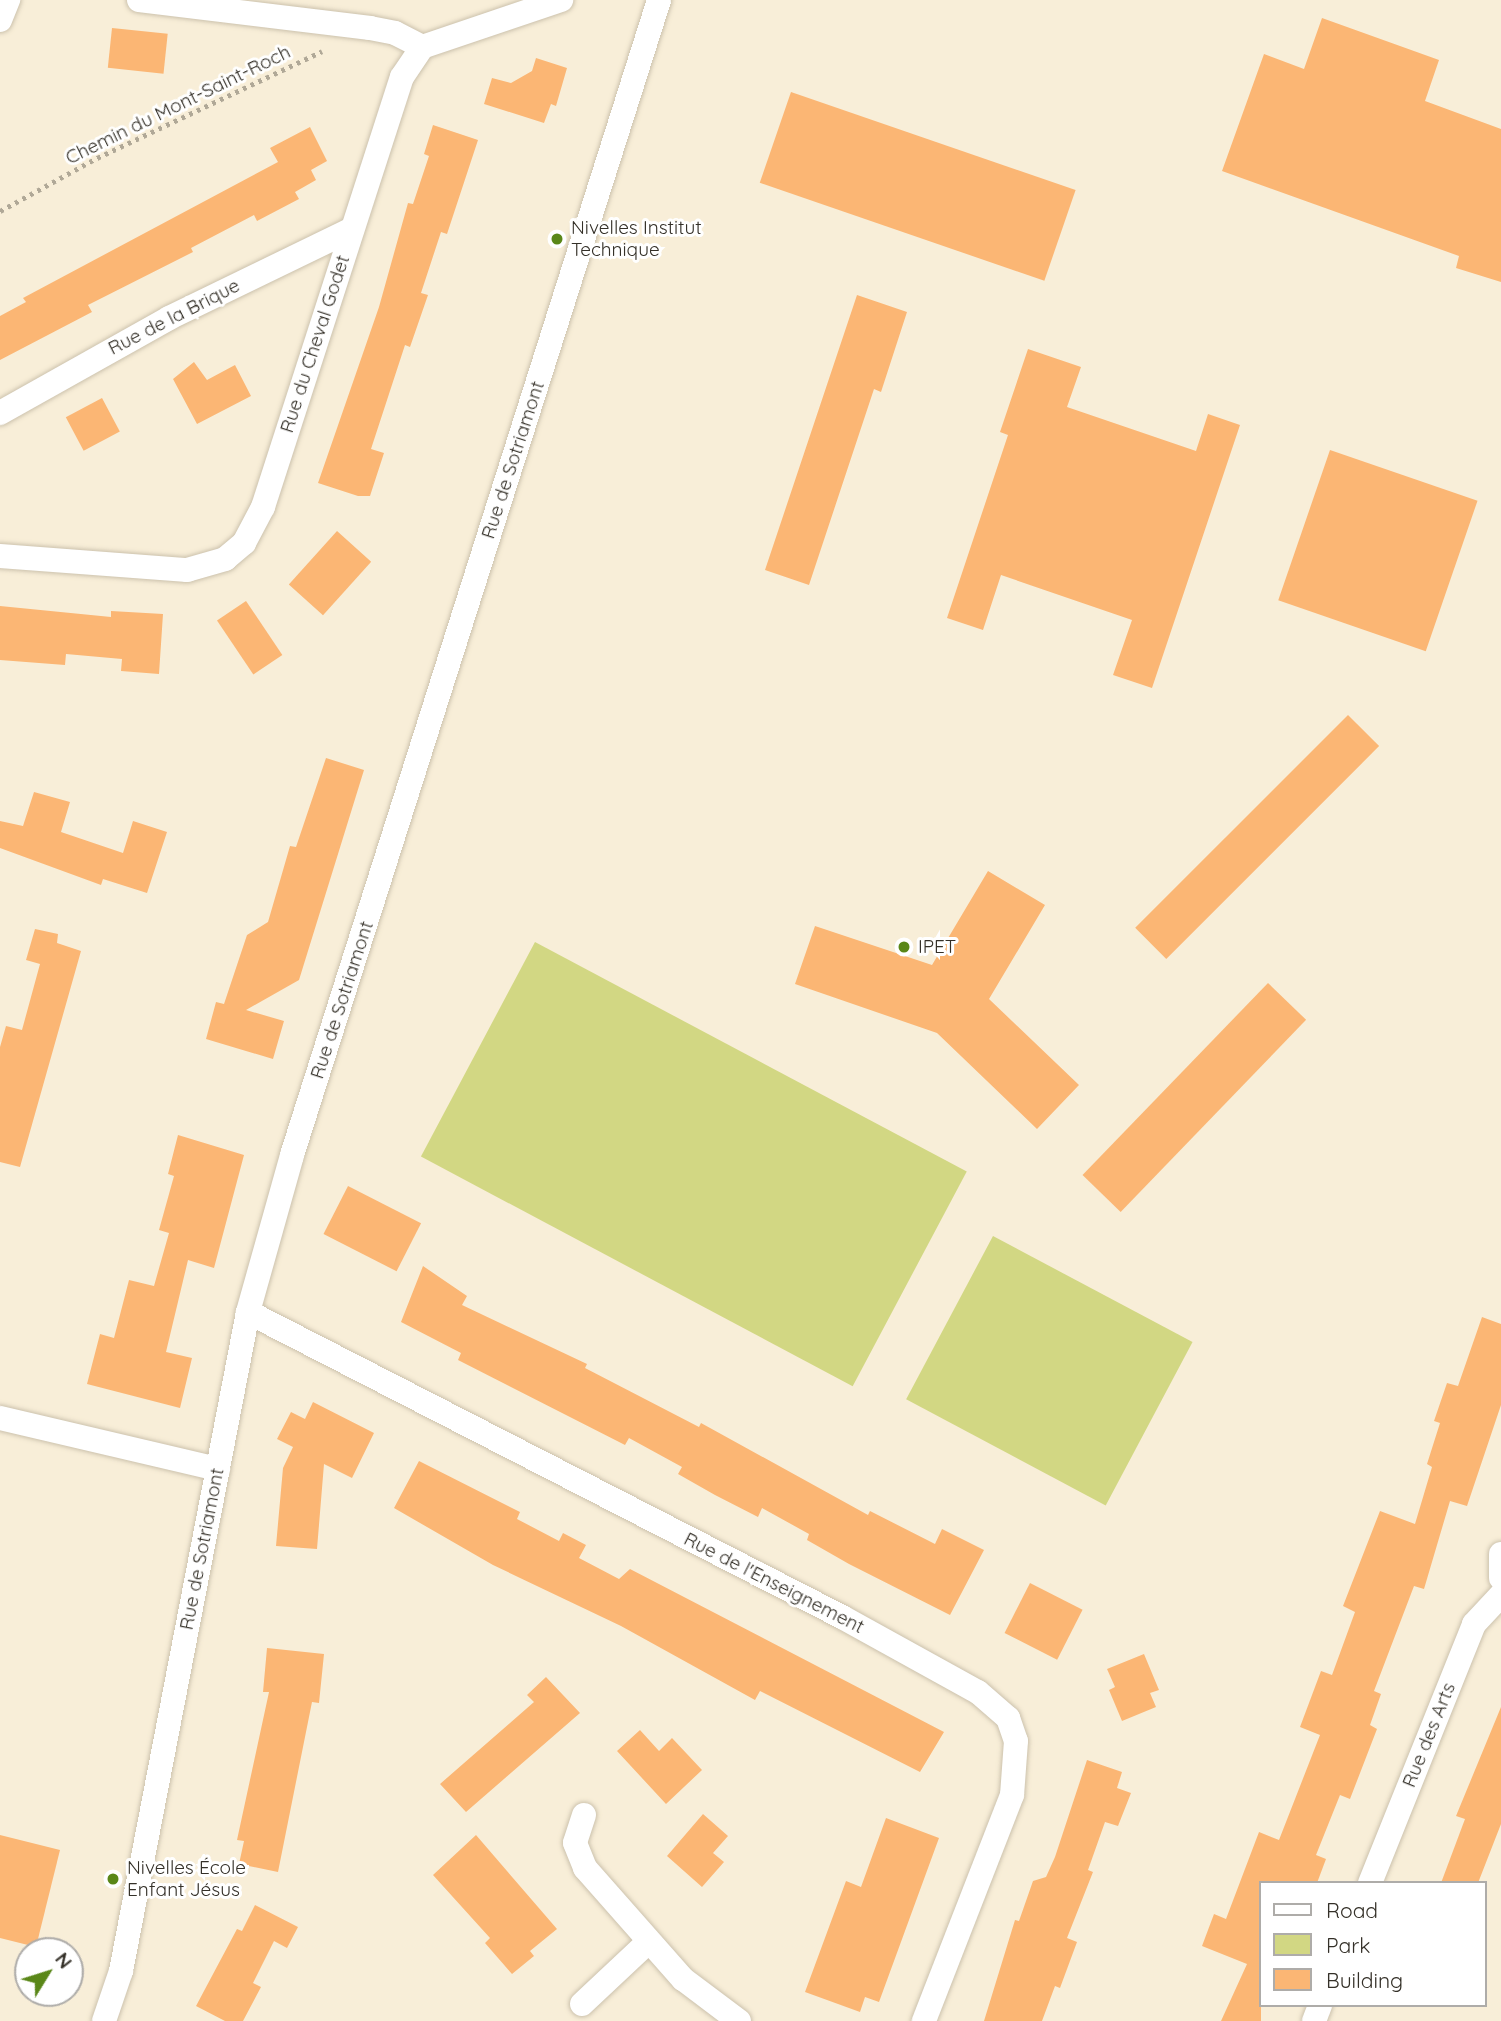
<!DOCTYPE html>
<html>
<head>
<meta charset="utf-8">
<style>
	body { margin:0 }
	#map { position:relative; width:1501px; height:2021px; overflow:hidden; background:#f8eed8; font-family:Quicksand,sans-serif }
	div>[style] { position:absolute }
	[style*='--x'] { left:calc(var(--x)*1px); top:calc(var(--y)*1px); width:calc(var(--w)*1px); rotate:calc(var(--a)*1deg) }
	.green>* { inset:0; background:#d2d783; transform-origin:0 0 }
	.building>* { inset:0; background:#fbb674; transform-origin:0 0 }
	.path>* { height:4.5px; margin-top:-2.25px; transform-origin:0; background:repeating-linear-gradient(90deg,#b0a897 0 3.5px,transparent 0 8.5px) }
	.roads { filter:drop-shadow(0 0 2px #ccc2ad) drop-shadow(0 0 2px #ccc2ad) }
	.minor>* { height:24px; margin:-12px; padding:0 12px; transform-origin:12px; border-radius:12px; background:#fff }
	.dots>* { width:19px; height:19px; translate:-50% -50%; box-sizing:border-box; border:4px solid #fff; border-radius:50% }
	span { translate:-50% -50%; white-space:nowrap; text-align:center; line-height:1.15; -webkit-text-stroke:6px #fff; paint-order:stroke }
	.street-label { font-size:19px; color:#343028 }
	.poi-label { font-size:19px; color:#343028 }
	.left { translate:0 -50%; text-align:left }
	.legend { position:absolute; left:1259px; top:1881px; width:228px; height:126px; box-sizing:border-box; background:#fff; border:2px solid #aeaca9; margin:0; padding:9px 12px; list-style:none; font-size:21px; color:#343028 }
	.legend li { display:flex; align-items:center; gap:14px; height:35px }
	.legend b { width:35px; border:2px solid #aeaca9 }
	.north { position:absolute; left:14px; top:1937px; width:70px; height:70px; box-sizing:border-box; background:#fff; border:2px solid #aeaca9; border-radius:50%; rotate:52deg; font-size:19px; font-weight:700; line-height:28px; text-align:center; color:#343028 }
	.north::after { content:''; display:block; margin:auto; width:24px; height:32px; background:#5a8718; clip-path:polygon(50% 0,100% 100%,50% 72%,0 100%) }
</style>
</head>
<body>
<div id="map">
	<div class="green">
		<i style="left:535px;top:942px;width:489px;height:243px;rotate:28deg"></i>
		<i style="left:993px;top:1236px;width:226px;height:185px;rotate:28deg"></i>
	</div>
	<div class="building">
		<i style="clip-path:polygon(1322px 18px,1439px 60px,1425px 101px,1501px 129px,1501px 282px,1456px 268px,1459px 256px,1222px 171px,1264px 54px,1304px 69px)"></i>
		<i style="left:112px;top:28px;width:56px;height:40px;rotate:6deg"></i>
		<i style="clip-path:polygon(536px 58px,567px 68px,556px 106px,551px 104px,544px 123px,484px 104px,492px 78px,511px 83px,532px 71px)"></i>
		<i style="left:791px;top:92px;width:301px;height:96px;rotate:19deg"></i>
		<i style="clip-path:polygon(433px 125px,478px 140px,447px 234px,441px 232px,421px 293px,428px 295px,410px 347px,405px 345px,371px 449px,384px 453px,370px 496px,358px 496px,318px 483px,379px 307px,408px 203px,413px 204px,429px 156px,424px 154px)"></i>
		<i style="clip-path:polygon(310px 127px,327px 161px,311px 170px,316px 180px,295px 192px,299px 199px,257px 221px,254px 215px,191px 248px,193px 252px,88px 305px,92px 312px,0 360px,0 316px,26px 302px,23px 298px,278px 162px,270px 148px)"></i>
		<i style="clip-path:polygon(857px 295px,907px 312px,881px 392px,874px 389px,809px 585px,765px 570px)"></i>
		<i style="clip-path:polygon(1028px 349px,1081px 367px,1067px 407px,1196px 451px,1208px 414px,1240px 425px,1152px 688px,1113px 675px,1132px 620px,1001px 575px,983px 630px,947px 618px,1008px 435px,1000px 432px)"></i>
		<i style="clip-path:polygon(194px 362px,207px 380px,235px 365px,251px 396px,197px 424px,173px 379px)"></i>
		<i style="left:102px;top:398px;width:38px;height:41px;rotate:62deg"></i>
		<i style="left:1330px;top:450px;width:156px;height:159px;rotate:19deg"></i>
		<i style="left:337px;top:531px;width:46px;height:72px;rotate:42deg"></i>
		<i style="left:246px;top:601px;width:65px;height:35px;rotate:56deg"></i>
		<i style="clip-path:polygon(0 606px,111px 617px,111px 611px,163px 614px,159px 674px,121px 671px,122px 659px,66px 654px,65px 665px,0 660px)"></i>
		<i style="left:1348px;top:715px;width:44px;height:301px;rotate:45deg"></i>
		<i style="clip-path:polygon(326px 758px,364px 770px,299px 980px,246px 1010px,284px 1021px,273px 1059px,206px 1039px,216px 1002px,224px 1004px,247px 935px,268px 922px,290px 846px,296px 847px)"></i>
		<i style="clip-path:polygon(34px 792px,70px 802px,61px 832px,123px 853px,133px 821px,167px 832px,147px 893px,103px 879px,101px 885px,0 848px,0 821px,23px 826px)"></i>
		<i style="clip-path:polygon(988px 871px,1045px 905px,989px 999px,1079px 1085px,1037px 1129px,937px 1033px,795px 984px,815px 926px,932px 965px)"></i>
		<i style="clip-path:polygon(35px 929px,58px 934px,57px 943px,81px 951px,20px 1167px,0 1162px,0 1047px,6px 1026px,22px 1030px,40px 964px,26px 960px)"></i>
		<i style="left:1268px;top:983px;width:53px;height:267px;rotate:44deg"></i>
		<i style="clip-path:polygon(178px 1135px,244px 1155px,214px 1268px,188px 1260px,166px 1352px,192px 1358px,180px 1408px,87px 1384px,100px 1334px,114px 1338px,129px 1280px,154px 1286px,169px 1233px,159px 1230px,174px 1176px,168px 1174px)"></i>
		<i style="left:348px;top:1186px;width:82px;height:54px;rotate:27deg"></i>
		<i style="clip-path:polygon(423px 1266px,467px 1296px,462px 1305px,587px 1364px,585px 1368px,699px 1427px,701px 1423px,868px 1515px,870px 1511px,935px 1544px,942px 1529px,984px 1550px,950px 1615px,849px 1564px,807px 1540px,809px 1534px,762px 1508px,758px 1517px,715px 1495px,678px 1474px,682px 1467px,629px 1438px,625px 1445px,458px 1360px,461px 1353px,401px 1322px)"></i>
		<i style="clip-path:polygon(1482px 1317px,1501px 1324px,1501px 1405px,1467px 1506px,1450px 1501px,1424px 1589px,1414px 1586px,1374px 1691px,1381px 1694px,1370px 1725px,1377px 1729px,1350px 1799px,1340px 1795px,1316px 1855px,1326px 1859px,1317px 1883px,1261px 1883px,1261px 2021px,1221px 2021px,1247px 1964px,1202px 1946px,1214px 1914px,1226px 1919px,1259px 1832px,1279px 1840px,1320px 1735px,1300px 1727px,1321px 1671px,1332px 1675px,1355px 1612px,1343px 1606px,1380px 1511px,1415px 1524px,1432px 1467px,1427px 1464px,1440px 1423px,1434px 1421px,1447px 1383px,1458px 1386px)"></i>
		<i style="clip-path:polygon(313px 1402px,374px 1433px,352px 1478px,324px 1464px,317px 1549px,276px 1546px,283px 1468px,293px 1447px,277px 1439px,291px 1412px,305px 1419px)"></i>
		<i style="clip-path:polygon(419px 1461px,520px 1512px,517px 1519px,559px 1541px,563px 1533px,586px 1545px,579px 1558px,619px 1579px,630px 1569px,944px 1732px,920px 1772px,760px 1691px,755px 1700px,621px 1626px,493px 1565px,394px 1508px)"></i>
		<i style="left:1030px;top:1583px;width:59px;height:56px;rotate:27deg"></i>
		<i style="clip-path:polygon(267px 1648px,324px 1654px,319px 1703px,312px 1702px,278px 1872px,239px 1864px,244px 1841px,237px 1840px,269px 1692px,263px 1692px)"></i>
		<i style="clip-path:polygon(1144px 1654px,1159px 1690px,1150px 1693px,1156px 1707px,1122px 1721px,1109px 1690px,1115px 1687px,1107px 1669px)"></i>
		<i style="clip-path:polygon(546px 1677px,580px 1713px,466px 1812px,440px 1784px,534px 1702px,527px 1695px)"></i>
		<i style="clip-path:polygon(1501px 1707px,1501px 1824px,1478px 1883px,1441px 1883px,1465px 1819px,1456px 1816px)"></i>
		<i style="clip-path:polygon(640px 1730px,659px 1751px,672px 1738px,702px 1770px,666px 1804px,617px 1751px)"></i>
		<i style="clip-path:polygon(1087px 1760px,1122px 1772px,1117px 1788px,1131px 1793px,1118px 1826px,1105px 1822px,1088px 1870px,1093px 1872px,1067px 1938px,1077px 1942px,1060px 1988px,1055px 1986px,1042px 2021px,984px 2021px,1015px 1920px,1019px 1921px,1033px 1881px,1046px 1877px,1055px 1857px)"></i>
		<i style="clip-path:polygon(703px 1814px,728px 1836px,713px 1853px,724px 1862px,702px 1887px,667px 1856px)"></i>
		<i style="clip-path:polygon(886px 1818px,939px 1838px,879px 2002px,865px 1997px,860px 2012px,805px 1992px,846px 1881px,861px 1887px)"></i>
		<i style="clip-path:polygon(0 1835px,60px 1850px,36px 1947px,0 1938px)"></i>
		<i style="clip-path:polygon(476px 1835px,557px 1929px,530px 1951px,534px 1956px,512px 1974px,485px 1943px,490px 1938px,433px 1875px)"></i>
		<i style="clip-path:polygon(255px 1905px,298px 1927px,287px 1948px,274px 1941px,253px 1983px,261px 1987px,243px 2021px,225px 2021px,196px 2006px,237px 1929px,242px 1931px)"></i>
	</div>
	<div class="path">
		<i style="--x:0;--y:211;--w:111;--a:-28.7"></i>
		<i style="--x:97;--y:158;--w:249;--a:-25.4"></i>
	</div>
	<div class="roads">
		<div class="minor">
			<i style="--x:139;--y:0;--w:233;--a:6.9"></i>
			<i style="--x:370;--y:28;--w:25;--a:11"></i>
			<i style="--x:395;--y:33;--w:30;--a:27"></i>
			<i style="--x:0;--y:20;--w:22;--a:-68"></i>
			<i style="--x:0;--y:413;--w:194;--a:-29.3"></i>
			<i style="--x:169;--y:318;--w:203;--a:-25.9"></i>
			<i style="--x:0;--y:556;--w:188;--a:4.3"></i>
			<i style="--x:187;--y:570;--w:40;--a:-16"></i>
			<i style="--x:225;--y:559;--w:25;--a:-40"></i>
			<i style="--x:244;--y:543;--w:41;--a:-62.2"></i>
			<i style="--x:263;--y:507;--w:452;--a:-72.1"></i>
			<i style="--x:402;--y:77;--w:36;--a:-56"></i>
			<i style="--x:422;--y:47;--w:147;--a:-18.7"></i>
			<i style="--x:248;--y:1312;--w:668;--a:27.18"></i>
			<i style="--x:842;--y:1617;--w:155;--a:28.9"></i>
			<i style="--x:978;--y:1692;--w:40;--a:41"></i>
			<i style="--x:1008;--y:1718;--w:24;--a:71"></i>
			<i style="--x:1016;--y:1741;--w:54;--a:94.2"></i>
			<i style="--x:1012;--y:1795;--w:243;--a:111.3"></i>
			<i style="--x:0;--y:1418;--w:224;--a:13.2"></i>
			<i style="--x:1501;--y:1554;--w:24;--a:90"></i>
			<i style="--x:584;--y:1815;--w:29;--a:108"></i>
			<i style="--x:575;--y:1843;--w:27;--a:68"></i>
			<i style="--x:585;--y:1868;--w:148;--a:48.6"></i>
			<i style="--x:683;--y:1979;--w:70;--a:36.9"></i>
			<i style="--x:1370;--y:1883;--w:279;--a:-68.1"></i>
			<i style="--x:1474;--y:1624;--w:40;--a:-47"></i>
			<i style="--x:582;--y:2004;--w:91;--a:-43.2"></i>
			<i style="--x:104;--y:2021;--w:53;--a:-71.2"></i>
			<i style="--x:121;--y:1971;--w:671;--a:-79.09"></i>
			<i style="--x:248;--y:1312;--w:163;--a:-74.3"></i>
			<i style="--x:292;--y:1155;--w:1212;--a:-72.37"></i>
			<i style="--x:1314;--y:2021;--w:17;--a:-69"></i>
		</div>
	</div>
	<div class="dots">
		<i style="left:557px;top:239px;background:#5a8718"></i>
		<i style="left:904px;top:947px;background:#5a8718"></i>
		<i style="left:113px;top:1879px;background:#5a8718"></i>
	</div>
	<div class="street-label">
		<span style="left:178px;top:105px;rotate:-26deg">Chemin du Mont-Saint-Roch</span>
		<span style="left:174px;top:317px;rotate:-27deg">Rue de la Brique</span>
		<span style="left:315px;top:344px;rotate:-72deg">Rue du Cheval Godet</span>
		<span style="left:513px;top:460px;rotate:-72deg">Rue de Sotriamont</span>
		<span style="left:342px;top:1000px;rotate:-72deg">Rue de Sotriamont</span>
		<span style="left:202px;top:1549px;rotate:-79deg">Rue de Sotriamont</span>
		<span style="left:774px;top:1583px;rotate:27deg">Rue de l'Enseignement</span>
		<span style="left:1429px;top:1735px;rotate:-68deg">Rue des Arts</span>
	</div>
	<div class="poi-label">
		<span class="left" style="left:571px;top:239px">Nivelles Institut<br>Technique</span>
		<span class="left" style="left:918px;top:947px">IPET</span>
		<span class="left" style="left:127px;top:1879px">Nivelles École<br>Enfant Jésus</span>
	</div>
	<ul class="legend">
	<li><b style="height:9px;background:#fff"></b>Road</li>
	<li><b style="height:19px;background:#d2d783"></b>Park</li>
	<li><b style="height:19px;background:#fbb674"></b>Building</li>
	</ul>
	<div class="north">N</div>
</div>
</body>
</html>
